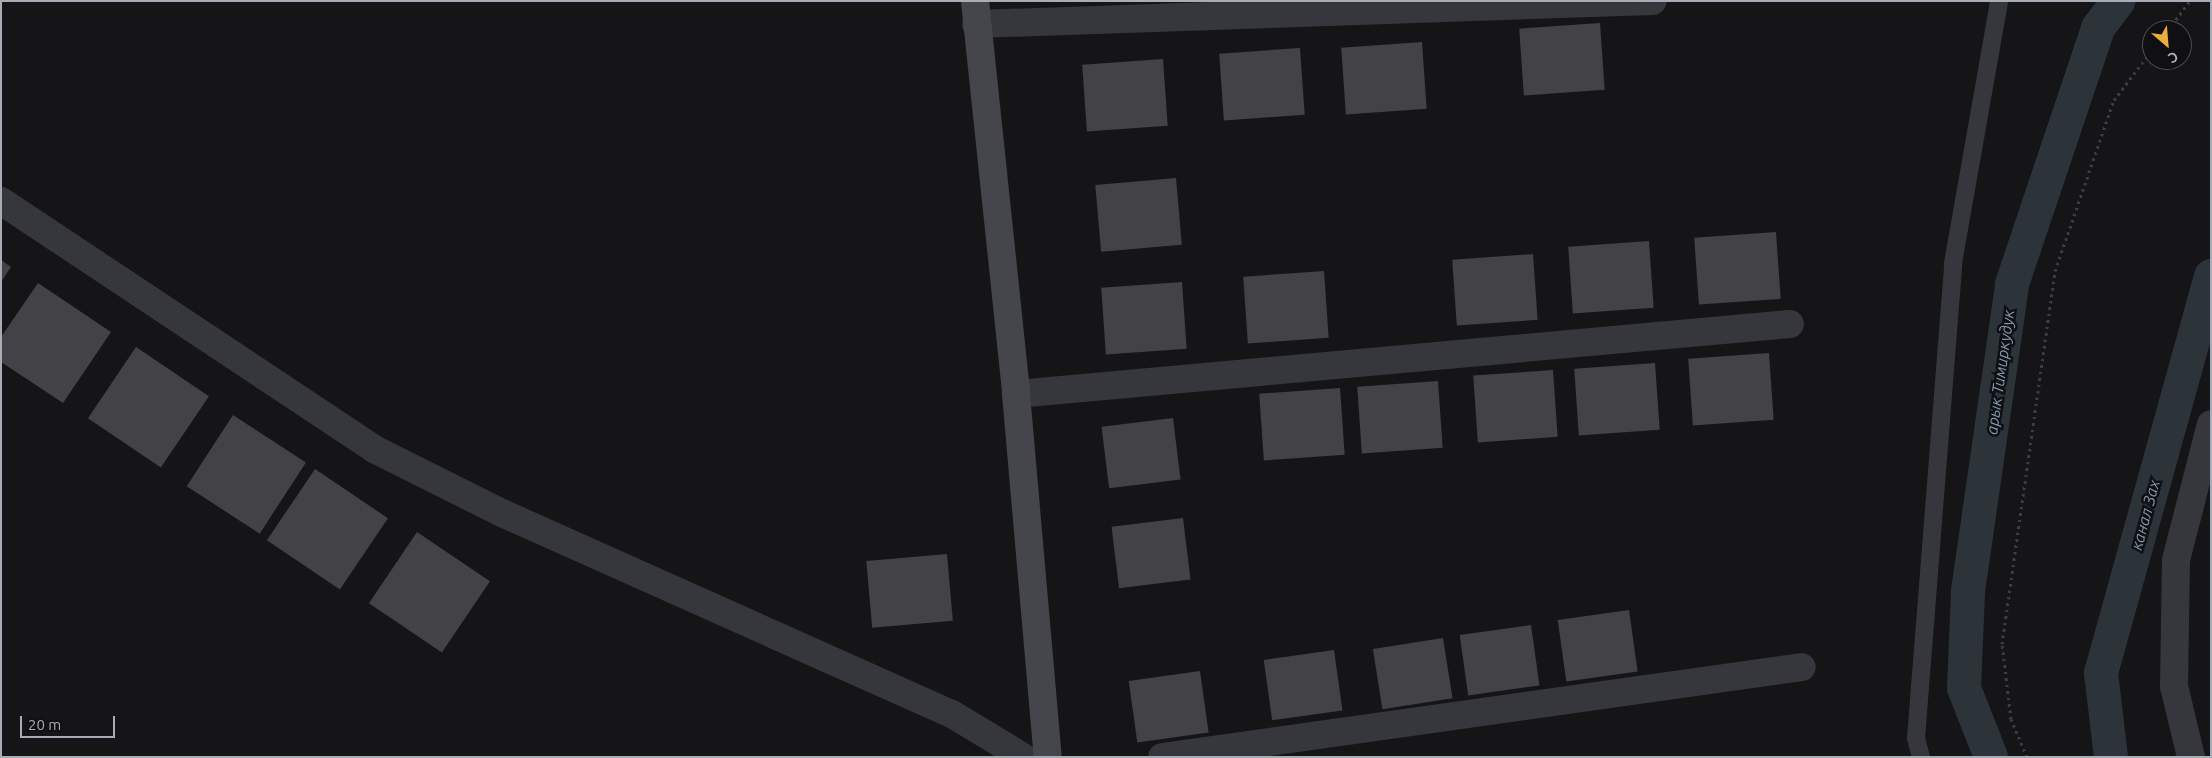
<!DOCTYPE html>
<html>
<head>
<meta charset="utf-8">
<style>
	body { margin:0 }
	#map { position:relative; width:2212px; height:758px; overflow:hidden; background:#151517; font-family:Ubuntu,sans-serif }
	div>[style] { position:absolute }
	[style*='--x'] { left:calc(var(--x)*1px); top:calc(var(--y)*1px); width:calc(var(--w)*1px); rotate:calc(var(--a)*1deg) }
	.canal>* { height:34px; margin:-17px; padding:0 17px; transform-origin:17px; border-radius:17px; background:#2c343a }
	.building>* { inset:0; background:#424247; transform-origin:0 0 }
	.path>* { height:3px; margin-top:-1.5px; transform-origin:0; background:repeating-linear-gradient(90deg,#3c3e43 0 2.5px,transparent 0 6.5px) }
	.service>* { height:18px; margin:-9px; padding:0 9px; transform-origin:9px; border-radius:9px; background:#36373c }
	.minor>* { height:28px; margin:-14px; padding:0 14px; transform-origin:14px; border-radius:14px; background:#36373c }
	.secondary>* { height:28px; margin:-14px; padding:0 14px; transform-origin:14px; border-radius:14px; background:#44464c }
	span { translate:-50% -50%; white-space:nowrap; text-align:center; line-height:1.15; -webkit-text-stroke:5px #101012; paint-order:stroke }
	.water-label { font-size:16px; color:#809ab0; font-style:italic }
	.frame { position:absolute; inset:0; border:2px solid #a8acb6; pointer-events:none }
	.north { position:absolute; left:2142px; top:20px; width:50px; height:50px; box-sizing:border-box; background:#101012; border:1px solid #4d4e54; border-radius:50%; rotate:153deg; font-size:14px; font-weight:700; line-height:20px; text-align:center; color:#a8acb6 }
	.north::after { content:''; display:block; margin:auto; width:18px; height:22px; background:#eaac3b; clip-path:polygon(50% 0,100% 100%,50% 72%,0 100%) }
	.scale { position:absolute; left:20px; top:716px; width:95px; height:22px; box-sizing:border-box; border:2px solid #a8acb6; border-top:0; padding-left:6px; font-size:15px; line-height:18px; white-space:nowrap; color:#a8acb6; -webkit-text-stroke:4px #101012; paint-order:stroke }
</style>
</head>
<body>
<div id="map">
	<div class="canal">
		<i style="--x:1991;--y:757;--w:74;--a:-111.4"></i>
		<i style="--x:1964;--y:688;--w:97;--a:-87.6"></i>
		<i style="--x:1968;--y:591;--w:310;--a:-81.8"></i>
		<i style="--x:2012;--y:284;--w:270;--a:-71.4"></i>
		<i style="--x:2098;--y:28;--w:34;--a:-53"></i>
		<i style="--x:2111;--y:757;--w:85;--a:-96.8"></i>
		<i style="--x:2101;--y:673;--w:412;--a:-74.5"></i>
	</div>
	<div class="building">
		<i style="left:1600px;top:23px;width:67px;height:81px;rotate:86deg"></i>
		<i style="left:1422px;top:42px;width:67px;height:81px;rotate:86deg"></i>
		<i style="left:1300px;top:48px;width:67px;height:81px;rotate:86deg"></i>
		<i style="left:1163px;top:59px;width:67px;height:81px;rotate:86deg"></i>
		<i style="left:1176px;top:178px;width:67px;height:81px;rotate:85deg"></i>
		<i style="left:1776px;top:232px;width:67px;height:82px;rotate:86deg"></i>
		<i style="left:1649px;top:241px;width:67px;height:81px;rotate:86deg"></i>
		<i style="left:1533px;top:254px;width:66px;height:81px;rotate:86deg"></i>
		<i style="clip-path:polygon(1px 260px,11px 267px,1px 282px)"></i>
		<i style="left:1324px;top:271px;width:67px;height:81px;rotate:86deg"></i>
		<i style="left:1182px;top:282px;width:67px;height:81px;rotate:86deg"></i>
		<i style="clip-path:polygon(38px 283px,111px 332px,63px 403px,1px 362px,1px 337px)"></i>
		<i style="left:136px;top:347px;width:88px;height:86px;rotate:34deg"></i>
		<i style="left:1769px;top:353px;width:67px;height:81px;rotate:86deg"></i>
		<i style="left:1655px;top:363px;width:67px;height:81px;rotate:86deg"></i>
		<i style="left:1553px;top:370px;width:67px;height:80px;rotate:86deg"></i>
		<i style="left:1438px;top:381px;width:67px;height:81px;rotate:86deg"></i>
		<i style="left:1340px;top:388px;width:67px;height:81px;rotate:86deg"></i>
		<i style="left:233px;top:415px;width:87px;height:85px;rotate:33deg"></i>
		<i style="left:1173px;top:418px;width:62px;height:72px;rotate:83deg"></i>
		<i style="left:315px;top:469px;width:88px;height:86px;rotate:34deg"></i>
		<i style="left:1183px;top:518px;width:62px;height:72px;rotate:83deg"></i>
		<i style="left:417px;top:532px;width:88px;height:86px;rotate:34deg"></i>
		<i style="left:947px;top:554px;width:67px;height:81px;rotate:85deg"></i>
		<i style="left:1629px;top:610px;width:62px;height:72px;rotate:82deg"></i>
		<i style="left:1531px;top:625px;width:61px;height:72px;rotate:82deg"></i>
		<i style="left:1443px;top:638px;width:61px;height:71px;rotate:81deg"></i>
		<i style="left:1334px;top:650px;width:61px;height:71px;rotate:82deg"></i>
		<i style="left:1200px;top:671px;width:62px;height:72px;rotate:82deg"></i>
	</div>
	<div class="path">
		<i style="--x:2168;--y:30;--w:36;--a:-53"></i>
		<i style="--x:2027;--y:757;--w:41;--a:-112.8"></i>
		<i style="--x:2011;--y:719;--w:76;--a:-96.8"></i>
		<i style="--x:2002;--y:644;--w:377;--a:-81.9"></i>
		<i style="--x:2055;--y:271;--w:181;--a:-71"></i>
		<i style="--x:2114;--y:100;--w:63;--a:-52.8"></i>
	</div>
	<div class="service">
		<i style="--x:1921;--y:757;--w:20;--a:-105"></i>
		<i style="--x:1916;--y:738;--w:476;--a:-85.5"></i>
		<i style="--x:1953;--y:263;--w:266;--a:-80"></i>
	</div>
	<div class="minor">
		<i style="--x:976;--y:24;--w:677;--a:-1.95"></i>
		<i style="--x:1;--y:201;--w:448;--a:33.6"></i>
		<i style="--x:374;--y:449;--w:143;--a:26.6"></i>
		<i style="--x:502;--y:513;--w:493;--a:24.1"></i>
		<i style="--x:952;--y:714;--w:83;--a:31.2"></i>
		<i style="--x:1016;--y:394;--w:777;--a:-5.17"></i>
		<i style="--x:1162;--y:757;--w:646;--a:-8"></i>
		<i style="--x:2191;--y:757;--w:73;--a:-103.5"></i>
		<i style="--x:2174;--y:686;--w:126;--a:-89.1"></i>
		<i style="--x:2176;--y:560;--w:140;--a:-75.6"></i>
	</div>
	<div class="secondary">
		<i style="--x:975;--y:1;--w:395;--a:84"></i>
		<i style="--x:1016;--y:394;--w:364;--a:85"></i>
	</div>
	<div class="water-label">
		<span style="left:2000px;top:372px;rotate:-82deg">арык Тимиркудук</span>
		<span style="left:2145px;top:515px;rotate:-75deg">канал Зах</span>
	</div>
	<div class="frame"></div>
	<div class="north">С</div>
	<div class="scale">20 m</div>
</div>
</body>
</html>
